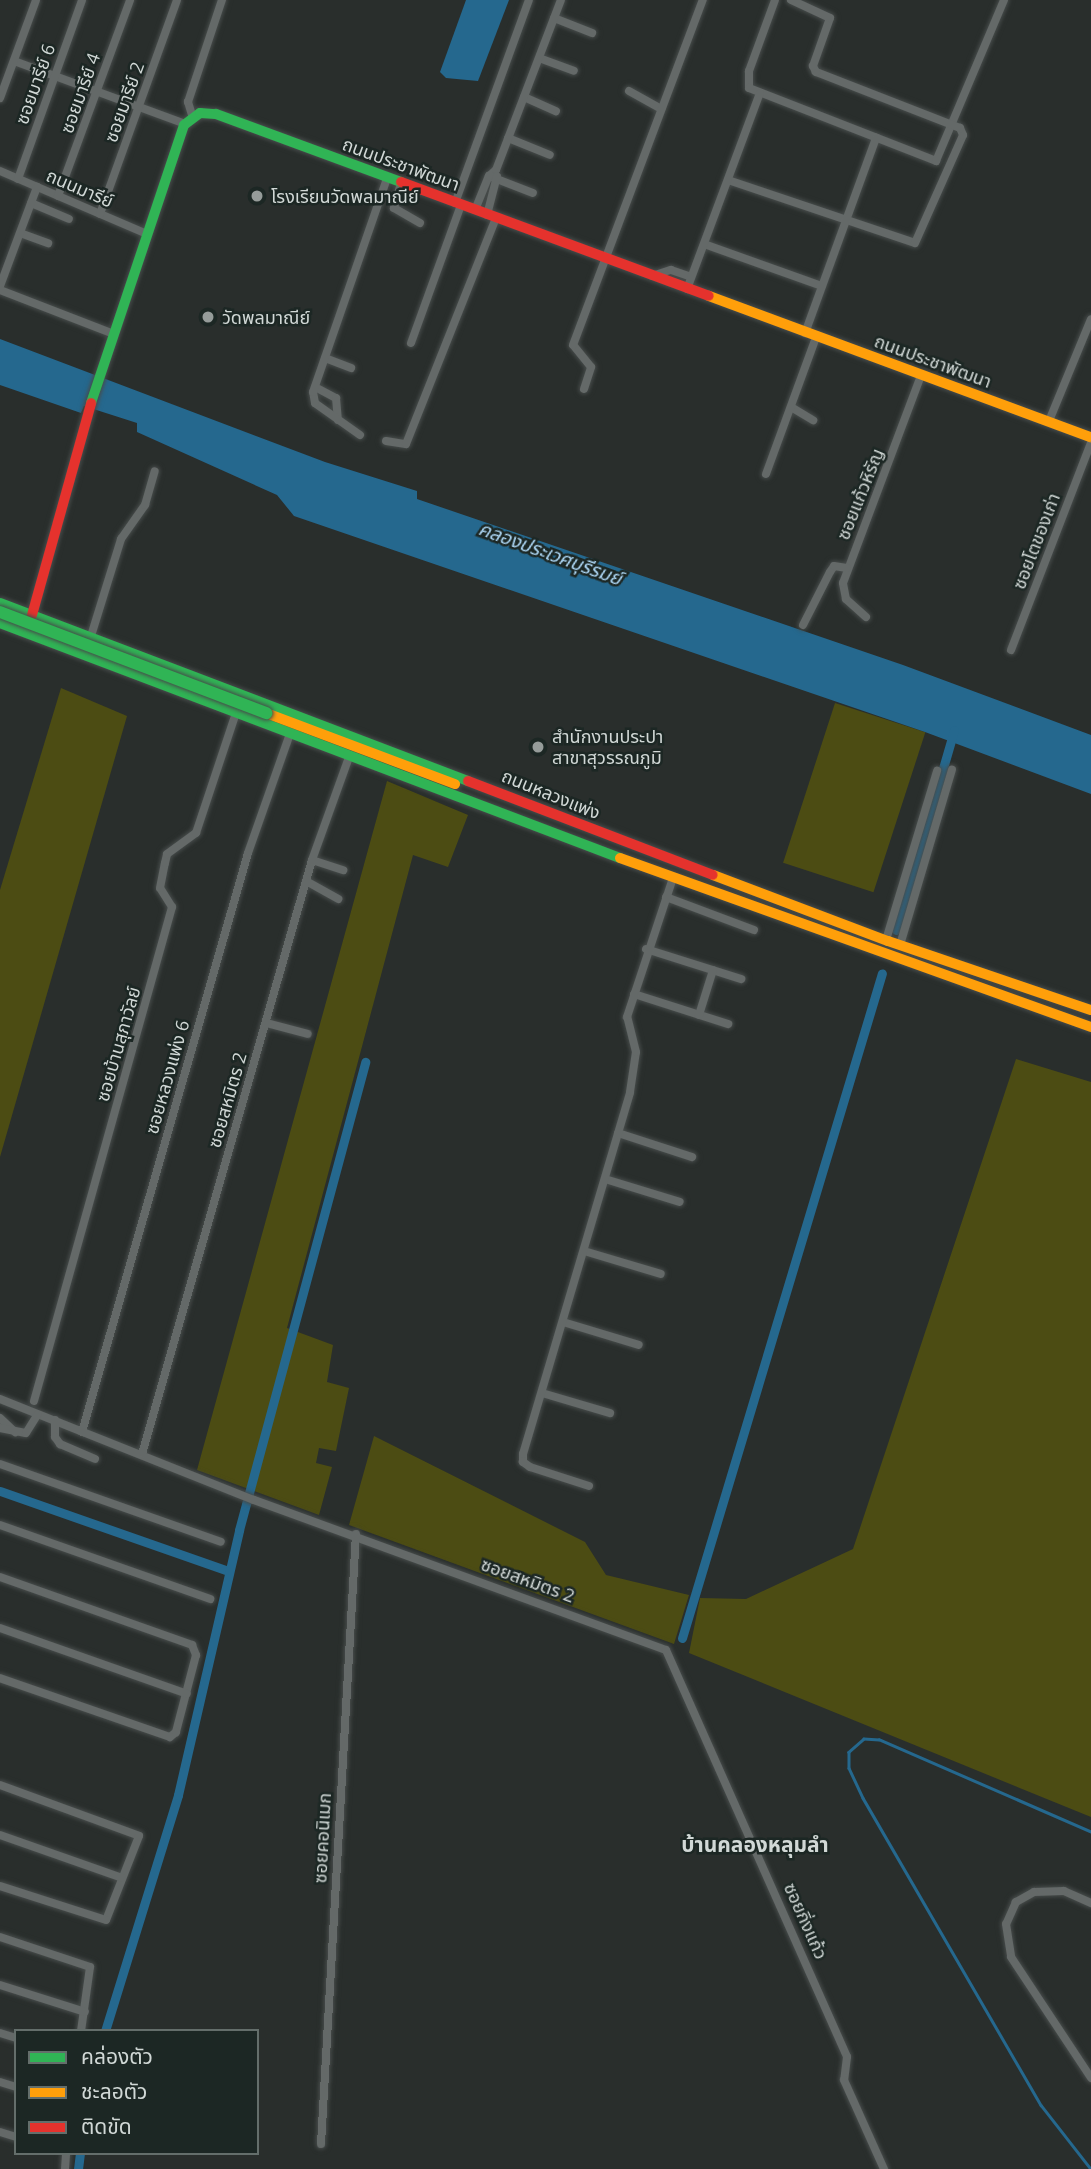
<!DOCTYPE html>
<html>
<head>
<meta charset="utf-8">
<style>
	body { margin:0 }
	#map { position:relative; width:1091px; height:2169px; overflow:hidden; background:#292e2c; font-family:"Open Sans","Noto Sans Thai",sans-serif }
	div>[style] { position:absolute }
	[style*='--x'] { left:calc(var(--x)*1px); top:calc(var(--y)*1px); width:calc(var(--w)*1px); rotate:calc(var(--a)*1deg) }
	.green>* { inset:0; background:#4c4c13; transform-origin:0 0 }
	.water>* { inset:0; background:#25688e }
	.stream>* { height:2.5px; margin:-1.25px; padding:0 1.25px; transform-origin:1.25px; border-radius:1.25px; background:#25688e }
	.canal>* { height:9px; margin:-4.5px; padding:0 4.5px; transform-origin:4.5px; border-radius:4.5px; background:#25688e }
	.roads { filter:drop-shadow(0 0 2px #474c4b) drop-shadow(0 0 2px #474c4b) }
	.street>* { height:8px; margin:-4px; padding:0 4px; transform-origin:4px; border-radius:4px; background:#646968 }
	.fast>* { height:10px; margin:-5px; padding:0 5px; transform-origin:5px; border-radius:5px; background:#30b455 }
	.slow>* { height:10px; margin:-5px; padding:0 5px; transform-origin:5px; border-radius:5px; background:#ff9f0a }
	.jam>* { height:10px; margin:-5px; padding:0 5px; transform-origin:5px; border-radius:5px; background:#e5322d }
	.bridges { filter:drop-shadow(0 0 2px #474c4b) drop-shadow(0 0 2px #474c4b) }
	.fast-bridge>* { height:12px; margin:-6px; padding:0 6px; transform-origin:6px; border-radius:6px; background:#30b455 }
	.dots>* { width:19px; height:19px; translate:-50% -50%; box-sizing:border-box; border:4px solid #1c2724; border-radius:50% }
	span { translate:-50% -50%; white-space:nowrap; text-align:center; line-height:1.15; -webkit-text-stroke:5px #1c2724; paint-order:stroke }
	.street-label { font-size:18px; color:#d1d8d6 }
	.poi-label { font-size:18px; color:#d1d8d6 }
	.left { translate:0 -50%; text-align:left }
	.water-label { font-size:19px; color:#add7f5; font-style:italic }
	.quarter-label { font-size:21px; color:#d1d8d6; font-weight:700 }
	.legend { position:absolute; left:14px; top:2029px; width:245px; height:126px; box-sizing:border-box; background:#1c2724; border:2px solid #646e6b; margin:0; padding:9px 12px; list-style:none; font-size:21px; color:#d1d8d6 }
	.legend li { display:flex; align-items:center; gap:14px; height:35px }
	.legend b { width:35px; border:2px solid #646e6b }
</style>
</head>
<body>
<div id="map">
	<div class="green">
		<i style="clip-path:polygon(61px 688px,127px 716px,0 1157px,0 890px)"></i>
		<i style="left:835px;top:703px;width:95px;height:168px;rotate:18deg"></i>
		<i style="clip-path:polygon(387px 781px,468px 815px,448px 867px,413px 855px,287px 1328px,333px 1345px,327px 1382px,349px 1388px,336px 1451px,319px 1448px,316px 1463px,332px 1467px,319px 1515px,197px 1470px)"></i>
		<i style="clip-path:polygon(1016px 1059px,1091px 1082px,1091px 1817px,689px 1653px,700px 1598px,746px 1599px,853px 1549px)"></i>
		<i style="clip-path:polygon(374px 1436px,585px 1542px,606px 1575px,689px 1595px,674px 1644px,349px 1525px)"></i>
	</div>
	<div class="water">
		<i style="clip-path:polygon(466px 0,509px 0,478px 81px,446px 78px,440px 72px)"></i>
		<i style="clip-path:polygon(0 339px,325px 462px,417px 491px,417px 499px,903px 665px,1091px 735px,1091px 794px,925px 732px,294px 516px,277px 495px,137px 432px,137px 423px,84px 406px,81px 413px,0 385px)"></i>
	</div>
	<div class="stream">
		<i style="--x:1091;--y:1832;--w:231;--a:-156.5"></i>
		<i style="--x:879;--y:1740;--w:15;--a:-176"></i>
		<i style="--x:864;--y:1739;--w:20;--a:139"></i>
		<i style="--x:849;--y:1752;--w:16;--a:90"></i>
		<i style="--x:849;--y:1768;--w:33;--a:65"></i>
		<i style="--x:863;--y:1798;--w:355;--a:59.9"></i>
		<i style="--x:1041;--y:2105;--w:81;--a:52"></i>
	</div>
	<div class="canal">
		<i style="--x:896;--y:930;--w:208;--a:-73.8"></i>
		<i style="--x:0;--y:1491;--w:242;--a:19.3"></i>
		<i style="--x:682;--y:1638;--w:694;--a:-73.26"></i>
		<i style="--x:105;--y:2031;--w:247;--a:-72.8"></i>
		<i style="--x:178;--y:1795;--w:272;--a:-77"></i>
		<i style="--x:239;--y:1530;--w:485;--a:-74.9"></i>
		<i style="--x:78;--y:2169;--w:16;--a:-83"></i>
	</div>
	<div class="roads">
		<div class="street">
			<i style="--x:775;--y:0;--w:76;--a:110.1"></i>
			<i style="--x:749;--y:71;--w:17;--a:90"></i>
			<i style="--x:749;--y:88;--w:201;--a:21.3"></i>
			<i style="--x:936;--y:161;--w:175;--a:-67.1"></i>
			<i style="--x:554;--y:18;--w:41;--a:21.5"></i>
			<i style="--x:539;--y:58;--w:37;--a:20"></i>
			<i style="--x:14;--y:61;--w:182;--a:20.2"></i>
			<i style="--x:629;--y:91;--w:37;--a:29"></i>
			<i style="--x:524;--y:97;--w:35;--a:24"></i>
			<i style="--x:0;--y:98;--w:104;--a:-69.8"></i>
			<i style="--x:192;--y:115;--w:14;--a:-107"></i>
			<i style="--x:188;--y:102;--w:108;--a:-71.6"></i>
			<i style="--x:508;--y:138;--w:45;--a:22"></i>
			<i style="--x:0;--y:171;--w:160;--a:23.2"></i>
			<i style="--x:489;--y:176;--w:47;--a:21.1"></i>
			<i style="--x:18;--y:179;--w:190;--a:-70.3"></i>
			<i style="--x:728;--y:180;--w:197;--a:18.6"></i>
			<i style="--x:915;--y:243;--w:118;--a:-66"></i>
			<i style="--x:963;--y:135;--w:8;--a:-113"></i>
			<i style="--x:960;--y:128;--w:155;--a:-158.7"></i>
			<i style="--x:816;--y:72;--w:7;--a:-117"></i>
			<i style="--x:813;--y:66;--w:51;--a:-70.5"></i>
			<i style="--x:830;--y:18;--w:43;--a:-155.2"></i>
			<i style="--x:401;--y:183;--w:26;--a:106"></i>
			<i style="--x:394;--y:208;--w:30;--a:30"></i>
			<i style="--x:58;--y:196;--w:209;--a:-69.8"></i>
			<i style="--x:31;--y:203;--w:41;--a:22.8"></i>
			<i style="--x:455;--y:203;--w:216;--a:-70"></i>
			<i style="--x:475;--y:210;--w:37;--a:-68"></i>
			<i style="--x:489;--y:176;--w:9;--a:-41"></i>
			<i style="--x:496;--y:170;--w:182;--a:-69.1"></i>
			<i style="--x:100;--y:214;--w:227;--a:-70.2"></i>
			<i style="--x:487;--y:215;--w:40;--a:-75.6"></i>
			<i style="--x:20;--y:233;--w:30;--a:20"></i>
			<i style="--x:704;--y:244;--w:125;--a:19.6"></i>
			<i style="--x:652;--y:276;--w:20;--a:-18"></i>
			<i style="--x:671;--y:270;--w:21;--a:19"></i>
			<i style="--x:0;--y:286;--w:106;--a:-69.5"></i>
			<i style="--x:687;--y:289;--w:209;--a:-69.6"></i>
			<i style="--x:0;--y:290;--w:122;--a:21.1"></i>
			<i style="--x:805;--y:333;--w:208;--a:-70"></i>
			<i style="--x:411;--y:343;--w:147;--a:-70.1"></i>
			<i style="--x:325;--y:358;--w:28;--a:21"></i>
			<i style="--x:315;--y:387;--w:24;--a:28"></i>
			<i style="--x:336;--y:398;--w:22;--a:85"></i>
			<i style="--x:584;--y:389;--w:23;--a:-72"></i>
			<i style="--x:591;--y:367;--w:28;--a:-129"></i>
			<i style="--x:573;--y:345;--w:369;--a:-69.4"></i>
			<i style="--x:791;--y:407;--w:26;--a:31"></i>
			<i style="--x:1049;--y:421;--w:110;--a:-67.6"></i>
			<i style="--x:360;--y:435;--w:55;--a:-144.6"></i>
			<i style="--x:315;--y:403;--w:11;--a:-100"></i>
			<i style="--x:313;--y:392;--w:226;--a:-70.9"></i>
			<i style="--x:386;--y:441;--w:20;--a:9"></i>
			<i style="--x:406;--y:444;--w:243;--a:-68.3"></i>
			<i style="--x:766;--y:474;--w:146;--a:-69.9"></i>
			<i style="--x:866;--y:617;--w:27;--a:-138"></i>
			<i style="--x:846;--y:599;--w:16;--a:-101"></i>
			<i style="--x:843;--y:583;--w:221;--a:-69.4"></i>
			<i style="--x:803;--y:625;--w:59;--a:-63"></i>
			<i style="--x:830;--y:572;--w:7;--a:-56"></i>
			<i style="--x:834;--y:566;--w:13;--a:9"></i>
			<i style="--x:91;--y:636;--w:102;--a:-72.8"></i>
			<i style="--x:121;--y:539;--w:42;--a:-54.8"></i>
			<i style="--x:145;--y:505;--w:35;--a:-74"></i>
			<i style="--x:1011;--y:650;--w:222;--a:-68.9"></i>
			<i style="--x:312;--y:860;--w:33;--a:18"></i>
			<i style="--x:306;--y:881;--w:37;--a:29"></i>
			<i style="--x:666;--y:897;--w:94;--a:20.6"></i>
			<i style="--x:886;--y:940;--w:177;--a:-73.2"></i>
			<i style="--x:900;--y:945;--w:183;--a:-73.5"></i>
			<i style="--x:646;--y:949;--w:100;--a:17.5"></i>
			<i style="--x:634;--y:994;--w:99;--a:17.7"></i>
			<i style="--x:699;--y:1015;--w:47;--a:-72.7"></i>
			<i style="--x:266;--y:1023;--w:43;--a:14.7"></i>
			<i style="--x:618;--y:1133;--w:78;--a:18"></i>
			<i style="--x:605;--y:1179;--w:78;--a:17"></i>
			<i style="--x:584;--y:1251;--w:80;--a:16.6"></i>
			<i style="--x:563;--y:1322;--w:79;--a:16.8"></i>
			<i style="--x:542;--y:1393;--w:71;--a:16.4"></i>
			<i style="--x:0;--y:1399;--w:273;--a:21.7"></i>
			<i style="--x:254;--y:1500;--w:438;--a:20"></i>
			<i style="--x:666;--y:1650;--w:445;--a:66"></i>
			<i style="--x:847;--y:2057;--w:23;--a:97"></i>
			<i style="--x:844;--y:2080;--w:98;--a:65.8"></i>
			<i style="--x:34;--y:1401;--w:513;--a:-74.39"></i>
			<i style="--x:172;--y:907;--w:22;--a:-122"></i>
			<i style="--x:160;--y:888;--w:25;--a:-79"></i>
			<i style="--x:165;--y:863;--w:9;--a:-77"></i>
			<i style="--x:167;--y:854;--w:36;--a:-36"></i>
			<i style="--x:196;--y:833;--w:126;--a:-71.6"></i>
			<i style="--x:0;--y:1418;--w:21;--a:43"></i>
			<i style="--x:55;--y:1420;--w:17;--a:90"></i>
			<i style="--x:55;--y:1437;--w:9;--a:54"></i>
			<i style="--x:60;--y:1444;--w:38;--a:23"></i>
			<i style="--x:0;--y:1428;--w:26;--a:11"></i>
			<i style="--x:26;--y:1433;--w:22;--a:-58"></i>
			<i style="--x:82;--y:1432;--w:602;--a:-74"></i>
			<i style="--x:248;--y:853;--w:126;--a:-70.6"></i>
			<i style="--x:142;--y:1454;--w:618;--a:-74.03"></i>
			<i style="--x:312;--y:860;--w:109;--a:-70.2"></i>
			<i style="--x:0;--y:1464;--w:234;--a:19.4"></i>
			<i style="--x:589;--y:1486;--w:62;--a:-162.1"></i>
			<i style="--x:530;--y:1467;--w:9;--a:-144"></i>
			<i style="--x:523;--y:1462;--w:8;--a:-90"></i>
			<i style="--x:523;--y:1454;--w:377;--a:-73.5"></i>
			<i style="--x:630;--y:1092;--w:40;--a:-81.5"></i>
			<i style="--x:636;--y:1052;--w:36;--a:-104"></i>
			<i style="--x:627;--y:1017;--w:146;--a:-71.7"></i>
			<i style="--x:0;--y:1525;--w:223;--a:19.4"></i>
			<i style="--x:0;--y:1577;--w:204;--a:19.5"></i>
			<i style="--x:192;--y:1645;--w:11;--a:68"></i>
			<i style="--x:196;--y:1655;--w:80;--a:104.6"></i>
			<i style="--x:176;--y:1732;--w:8;--a:140"></i>
			<i style="--x:170;--y:1737;--w:180;--a:-160.9"></i>
			<i style="--x:0;--y:1628;--w:198;--a:19.4"></i>
			<i style="--x:0;--y:1785;--w:148;--a:20.1"></i>
			<i style="--x:139;--y:1836;--w:90;--a:111.4"></i>
			<i style="--x:106;--y:1920;--w:111;--a:-162.2"></i>
			<i style="--x:0;--y:1835;--w:129;--a:19.4"></i>
			<i style="--x:1091;--y:1903;--w:30;--a:-156"></i>
			<i style="--x:1064;--y:1891;--w:30;--a:178"></i>
			<i style="--x:1034;--y:1892;--w:21;--a:151"></i>
			<i style="--x:1016;--y:1902;--w:24;--a:114"></i>
			<i style="--x:1006;--y:1924;--w:33;--a:81"></i>
			<i style="--x:1011;--y:1957;--w:145;--a:56.5"></i>
			<i style="--x:0;--y:1937;--w:95;--a:18.4"></i>
			<i style="--x:90;--y:1967;--w:65;--a:98"></i>
			<i style="--x:0;--y:1985;--w:89;--a:17.6"></i>
			<i style="--x:0;--y:2033;--w:17;--a:17"></i>
			<i style="--x:0;--y:2082;--w:17;--a:17"></i>
			<i style="--x:0;--y:2132;--w:17;--a:17"></i>
			<i style="--x:321;--y:2144;--w:611;--a:-86.72"></i>
			<i style="--x:65;--y:2169;--w:16;--a:-86"></i>
		</div>
		<div class="fast">
			<i style="--x:91;--y:403;--w:293;--a:-71.5"></i>
			<i style="--x:184;--y:125;--w:20;--a:-37"></i>
			<i style="--x:200;--y:113;--w:16;--a:4"></i>
			<i style="--x:216;--y:114;--w:197;--a:20.2"></i>
			<i style="--x:0;--y:603;--w:501;--a:20.82"></i>
			<i style="--x:0;--y:623;--w:663;--a:20.76"></i>
		</div>
		<div class="slow">
			<i style="--x:709;--y:296;--w:407;--a:20.3"></i>
			<i style="--x:266;--y:713;--w:202;--a:20.6"></i>
			<i style="--x:620;--y:858;--w:500;--a:19.74"></i>
			<i style="--x:713;--y:875;--w:187;--a:20.7"></i>
			<i style="--x:888;--y:941;--w:214;--a:18.8"></i>
		</div>
		<div class="jam">
			<i style="--x:401;--y:182;--w:328;--a:20.3"></i>
			<i style="--x:32;--y:615;--w:220;--a:-74.4"></i>
			<i style="--x:468;--y:781;--w:262;--a:21"></i>
		</div>
	</div>
	<div class="bridges">
		<div class="fast-bridge">
			<i style="--x:0;--y:612;--w:285;--a:20.8"></i>
		</div>
	</div>
	<div class="dots">
		<i style="left:257px;top:196px;background:#969c9a"></i>
		<i style="left:208px;top:317px;background:#969c9a"></i>
		<i style="left:538px;top:747px;background:#969c9a"></i>
	</div>
	<div class="street-label">
		<span style="left:35px;top:84px;rotate:-70deg">ซอยมารีย์ 6</span>
		<span style="left:80px;top:93px;rotate:-70deg">ซอยมารีย์ 4</span>
		<span style="left:124px;top:102px;rotate:-70deg">ซอยมารีย์ 2</span>
		<span style="left:401px;top:164px;rotate:20deg">ถนนประชาพัฒนา</span>
		<span style="left:80px;top:188px;rotate:23deg">ถนนมารีย์</span>
		<span style="left:933px;top:361px;rotate:20deg">ถนนประชาพัฒนา</span>
		<span style="left:860px;top:494px;rotate:-68deg">ซอยแก้วหิรัญ</span>
		<span style="left:1036px;top:541px;rotate:-69deg">ซอยโตของเก่า</span>
		<span style="left:551px;top:794px;rotate:22deg">ถนนหลวงแพ่ง</span>
		<span style="left:118px;top:1044px;rotate:-74deg">ซอยบ้านสุภาวัลย์</span>
		<span style="left:167px;top:1077px;rotate:-74deg">ซอยหลวงแพ่ง 6</span>
		<span style="left:227px;top:1100px;rotate:-74deg">ซอยสหมิตร 2</span>
		<span style="left:528px;top:1580px;rotate:20deg">ซอยสหมิตร 2</span>
		<span style="left:322px;top:1838px;rotate:-87deg">ซอยคอนิเมก</span>
		<span style="left:806px;top:1921px;rotate:66deg">ซอยกิ่งแก้ว</span>
	</div>
	<div class="poi-label">
		<span class="left" style="left:271px;top:196px">โรงเรียนวัดพลมาณีย์</span>
		<span class="left" style="left:222px;top:317px">วัดพลมาณีย์</span>
		<span class="left" style="left:552px;top:747px">สำนักงานประปา<br>สาขาสุวรรณภูมิ</span>
	</div>
	<div class="water-label">
		<span style="left:550px;top:554px;rotate:20deg">คลองประเวศบุรีรมย์</span>
	</div>
	<div class="quarter-label">
		<span style="left:755px;top:1844px">บ้านคลองหลุมลำ</span>
	</div>
	<ul class="legend">
	<li><b style="height:9px;background:#30b455"></b>คล่องตัว</li>
	<li><b style="height:9px;background:#ff9f0a"></b>ชะลอตัว</li>
	<li><b style="height:9px;background:#e5322d"></b>ติดขัด</li>
	</ul>
</div>
</body>
</html>
